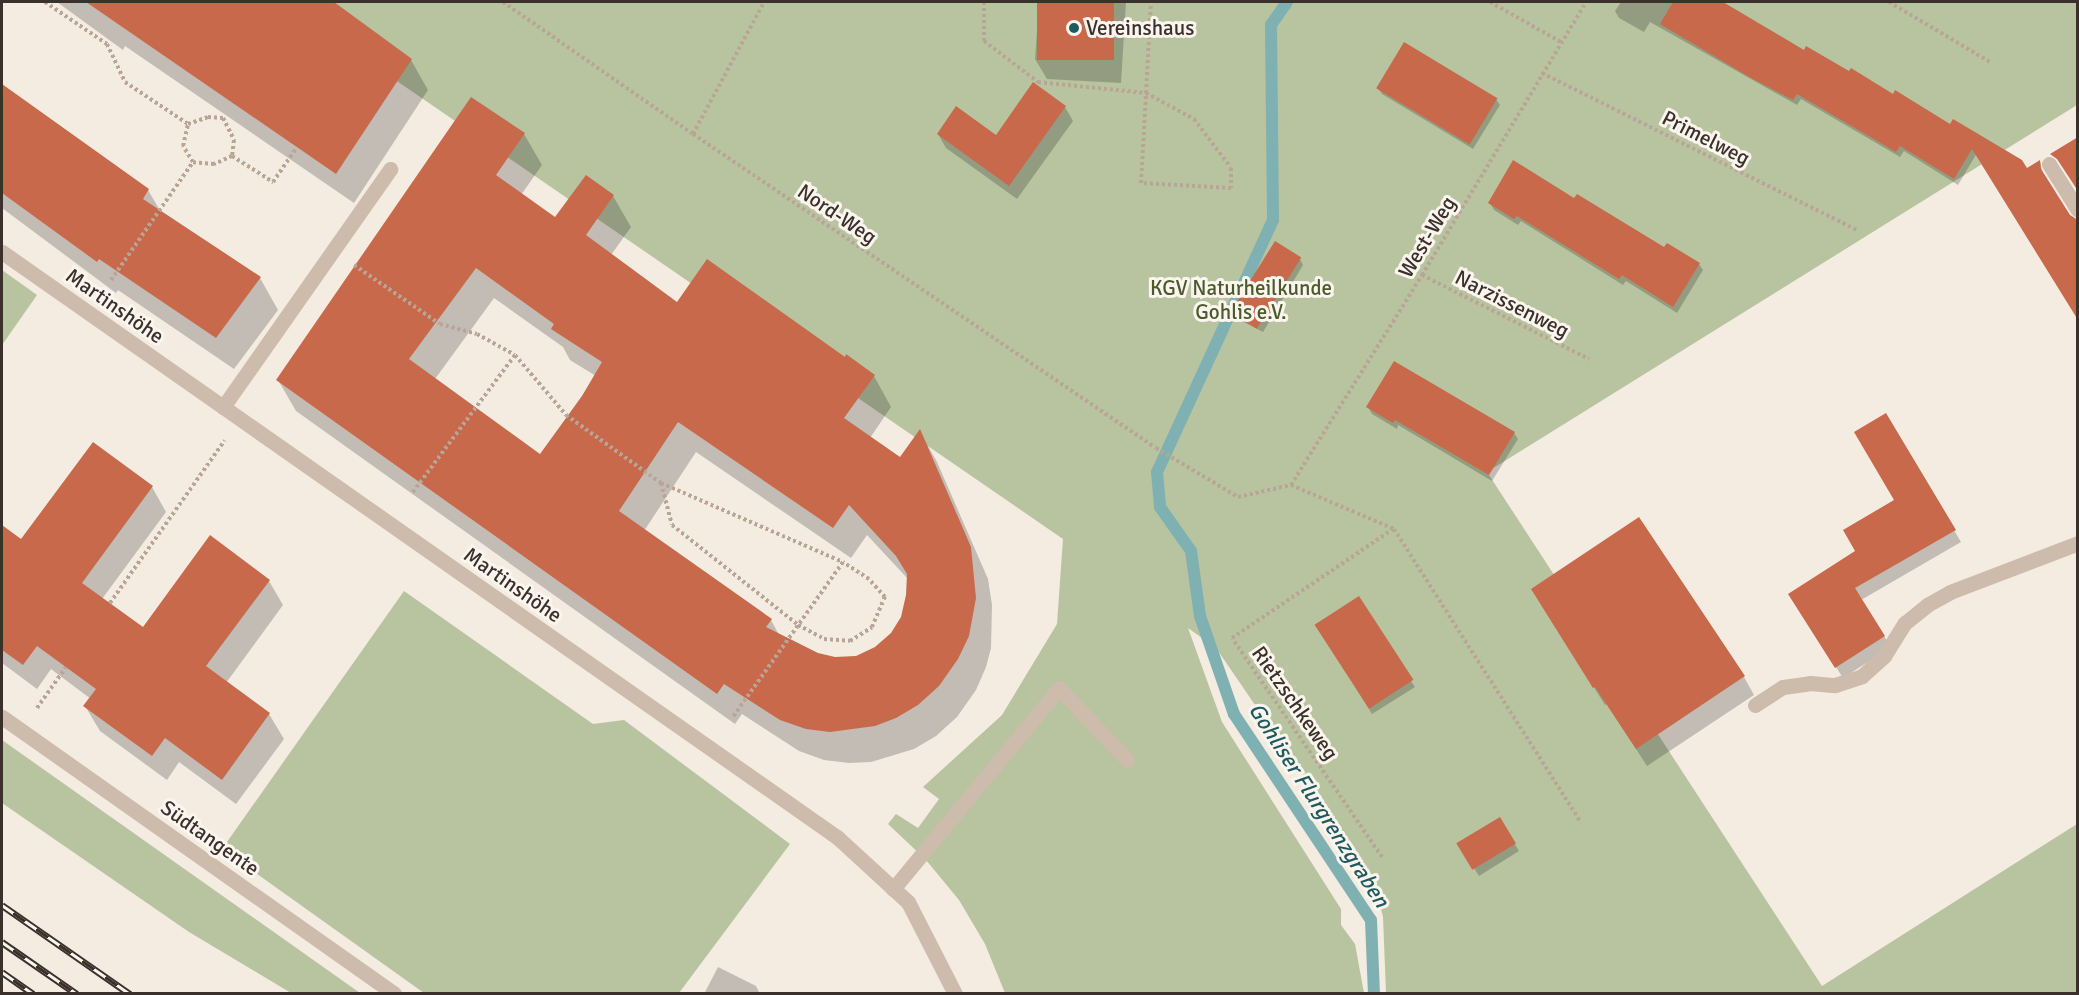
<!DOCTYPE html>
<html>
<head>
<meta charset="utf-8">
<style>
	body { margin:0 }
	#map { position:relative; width:2079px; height:995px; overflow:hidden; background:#f4ebe1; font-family:Signika,sans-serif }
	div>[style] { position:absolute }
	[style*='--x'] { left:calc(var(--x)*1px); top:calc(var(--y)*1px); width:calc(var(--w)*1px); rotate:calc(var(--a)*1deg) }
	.green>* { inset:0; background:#b8c4a0 }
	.shadow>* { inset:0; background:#0003 }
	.stream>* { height:12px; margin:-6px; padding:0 6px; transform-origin:6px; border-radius:6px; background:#7fb0b2 }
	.building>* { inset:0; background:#c8694b; transform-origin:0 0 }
	.path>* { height:4px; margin-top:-2px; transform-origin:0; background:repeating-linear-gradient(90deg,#b9a596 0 3px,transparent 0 6px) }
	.service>* { height:15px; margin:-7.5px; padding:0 7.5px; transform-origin:7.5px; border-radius:7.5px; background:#cdbbac }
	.minor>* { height:15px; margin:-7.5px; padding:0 7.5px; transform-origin:7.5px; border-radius:7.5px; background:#cdbbac }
	.tertiary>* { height:15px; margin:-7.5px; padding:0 7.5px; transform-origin:7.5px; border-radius:7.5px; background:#cdbbac }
	.rail>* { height:7px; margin-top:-3.5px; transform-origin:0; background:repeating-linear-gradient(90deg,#fbf5ee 0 14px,#3b302b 0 28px); box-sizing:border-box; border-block:2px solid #3b302b }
	.dots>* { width:16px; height:16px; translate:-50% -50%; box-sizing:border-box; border:3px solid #fbf5ee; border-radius:50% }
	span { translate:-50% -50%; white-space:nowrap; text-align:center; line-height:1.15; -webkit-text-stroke:6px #fbf5ee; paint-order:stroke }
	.poi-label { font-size:21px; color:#3b302b }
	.left { translate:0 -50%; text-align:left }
	.street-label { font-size:21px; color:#3b302b }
	.park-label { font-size:21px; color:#4a5a2e }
	.water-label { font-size:22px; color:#1f5a5e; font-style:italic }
	.frame { position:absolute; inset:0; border:3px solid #3b302b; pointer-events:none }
</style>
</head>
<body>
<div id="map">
	<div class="green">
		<i style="clip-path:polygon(282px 2px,2077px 2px,2077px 105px,1487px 472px,1822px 986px,2077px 824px,2077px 993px,1386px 993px,1383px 917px,1373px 877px,1216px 648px,1188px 628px,1222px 722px,1341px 909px,1341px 925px,1355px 944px,1364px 993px,1005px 993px,985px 944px,959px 900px,926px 860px,888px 824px,896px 814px,918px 828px,939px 799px,923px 787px,1002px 715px,1057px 624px,1063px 539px)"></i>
		<i style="clip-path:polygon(2px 270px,37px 295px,2px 345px)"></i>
		<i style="clip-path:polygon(404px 591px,593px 724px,624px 720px,790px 844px,679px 993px,424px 993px,222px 849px)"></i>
		<i style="clip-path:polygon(2px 740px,360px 993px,291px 993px,189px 932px,2px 803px)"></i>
	</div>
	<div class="shadow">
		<i style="clip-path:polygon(57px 2px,328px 2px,411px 60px,428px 90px,354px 203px,125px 46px,123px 50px)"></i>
		<i style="clip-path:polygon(1039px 2px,1126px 2px,1121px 83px,1047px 79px,1035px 59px)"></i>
		<i style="clip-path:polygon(1621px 2px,1718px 2px,1804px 52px,1894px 96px,2026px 170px,2040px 162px,2044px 177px,2069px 216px,1977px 153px,1958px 185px,1904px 151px,1900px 157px,1801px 99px,1797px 105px,1650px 22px,1644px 32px,1619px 18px,1615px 11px)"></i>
		<i style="clip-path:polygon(1034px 84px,1065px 107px,1073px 121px,1017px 199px,946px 148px,938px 134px,996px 137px)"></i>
		<i style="clip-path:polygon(2px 86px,148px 190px,162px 214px,260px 278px,278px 310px,234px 369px,118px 290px,116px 293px,2px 208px)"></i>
		<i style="clip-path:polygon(1378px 88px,1496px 99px,1500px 105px,1473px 149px,1382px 94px)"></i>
		<i style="clip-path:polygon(evenodd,472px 99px,524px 134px,542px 165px,521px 195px,556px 219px,586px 177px,613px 196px,631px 227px,611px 255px,677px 304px,845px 359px,874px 376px,891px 407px,870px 438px,900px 459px,920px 432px,937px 462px,988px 579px,992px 605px,991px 648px,986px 667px,976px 690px,957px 717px,936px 736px,914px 749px,871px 762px,849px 763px,824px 760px,799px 751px,742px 714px,735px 724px,296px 411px,278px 380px,472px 99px,494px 298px,563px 347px,570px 360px,596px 376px,540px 456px,435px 379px,494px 298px,472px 99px,696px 452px,851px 558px,867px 535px,908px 579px,908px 595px,902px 617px,892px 634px,875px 648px,856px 657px,835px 659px,817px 654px,779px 635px,771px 620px,644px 531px,696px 452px)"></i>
		<i style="clip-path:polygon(1490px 203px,1665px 250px,1699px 264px,1703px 270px,1677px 313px,1626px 281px,1623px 285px,1521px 221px,1518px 225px,1494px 210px)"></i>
		<i style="clip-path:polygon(1300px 259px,1303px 265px,1263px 332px,1236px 318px,1233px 312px)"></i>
		<i style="clip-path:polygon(1368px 407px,1514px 433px,1518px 439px,1492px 481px,1398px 425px,1397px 429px,1372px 414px)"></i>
		<i style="clip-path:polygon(1885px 415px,1961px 542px,1861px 600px,1891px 647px,1843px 678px,1797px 606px,1857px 551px,1896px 500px)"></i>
		<i style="clip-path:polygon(152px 487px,166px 512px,102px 599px,143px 629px,269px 581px,283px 605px,226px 683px,269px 714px,284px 739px,236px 804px,179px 762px,167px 780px,100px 731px,85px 706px,91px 699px,51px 669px,37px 689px,2px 663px,2px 527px,22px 541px)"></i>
		<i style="clip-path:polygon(1543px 607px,1744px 677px,1754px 695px,1647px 766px,1607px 704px,1605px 705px)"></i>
		<i style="clip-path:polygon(1317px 625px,1411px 681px,1415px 687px,1372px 714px)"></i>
		<i style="clip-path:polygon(1500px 820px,1519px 851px,1479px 876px,1463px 851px)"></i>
		<i style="clip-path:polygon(718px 967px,756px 986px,760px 994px,704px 994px)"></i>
	</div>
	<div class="stream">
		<i style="--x:1287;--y:2;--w:28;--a:125"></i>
		<i style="--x:1271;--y:25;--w:195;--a:89.4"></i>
		<i style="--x:1273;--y:220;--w:277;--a:114.7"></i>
		<i style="--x:1157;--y:472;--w:35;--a:85"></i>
		<i style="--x:1160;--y:507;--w:54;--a:54.8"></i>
		<i style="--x:1191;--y:551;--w:66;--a:82.1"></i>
		<i style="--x:1200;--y:616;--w:104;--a:70.9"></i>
		<i style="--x:1234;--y:714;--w:247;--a:56.4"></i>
		<i style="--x:1371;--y:920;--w:74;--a:87.7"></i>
	</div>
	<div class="building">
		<i style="clip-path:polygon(86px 2px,334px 2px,412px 59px,336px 174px)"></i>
		<i style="left:1037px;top:2px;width:77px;height:58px"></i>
		<i style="clip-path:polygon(1673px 2px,1723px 2px,1804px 50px,1806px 46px,1849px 71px,1851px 68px,1893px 94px,1895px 90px,1950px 124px,1953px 119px,2022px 160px,2027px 168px,2040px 160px,2041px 169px,2070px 215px,2078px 220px,2078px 320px,1972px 149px,1954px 179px,1900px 146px,1896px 152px,1797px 94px,1793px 100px,1751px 78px,1660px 24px)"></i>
		<i style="left:1404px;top:42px;width:109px;height:54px;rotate:31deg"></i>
		<i style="clip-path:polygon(1033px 82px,1066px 106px,1009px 186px,937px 134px,956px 106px,996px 135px)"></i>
		<i style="clip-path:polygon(2px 84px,149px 189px,143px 199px,261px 277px,216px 338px,99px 259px,97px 262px,2px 193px)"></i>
		<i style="clip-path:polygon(evenodd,471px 97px,525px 133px,496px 175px,555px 217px,586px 175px,614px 195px,586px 235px,677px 302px,707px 259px,845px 357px,846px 354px,875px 375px,844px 418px,900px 457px,920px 429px,971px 547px,976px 598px,969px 636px,958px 659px,939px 686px,918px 705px,896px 718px,875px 726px,830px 732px,806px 729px,780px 720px,724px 684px,717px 694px,276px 380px,471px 97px,476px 268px,554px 324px,551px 329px,602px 362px,582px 396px,540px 454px,409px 359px,476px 268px,471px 97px,678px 422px,833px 528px,849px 505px,896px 556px,907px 574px,906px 595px,901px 617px,891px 633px,875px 647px,856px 656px,835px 657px,818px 653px,766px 627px,772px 619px,619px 511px,678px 422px)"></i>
		<i style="clip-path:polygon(2078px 137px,2078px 191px,2057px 159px,2050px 154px)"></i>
		<i style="clip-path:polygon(1513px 160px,1574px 198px,1577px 194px,1664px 247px,1667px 243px,1700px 263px,1673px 307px,1622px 275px,1619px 279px,1517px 216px,1514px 219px,1488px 203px)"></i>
		<i style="left:1275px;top:241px;width:31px;height:84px;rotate:32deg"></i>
		<i style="clip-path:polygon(1394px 361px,1515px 432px,1489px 475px,1395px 420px,1393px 423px,1366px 407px)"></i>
		<i style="clip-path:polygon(1886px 413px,1956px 530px,1855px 588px,1885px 636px,1835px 668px,1788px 594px,1855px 551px,1843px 530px,1894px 500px,1854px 432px)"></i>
		<i style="clip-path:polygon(93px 442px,153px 486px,82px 583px,143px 627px,210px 535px,270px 580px,206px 666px,270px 713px,222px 780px,165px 738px,152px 756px,83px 706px,96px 689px,37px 646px,23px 665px,2px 650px,2px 525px,21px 539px)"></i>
		<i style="clip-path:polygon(1639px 517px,1745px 676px,1636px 749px,1595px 687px,1593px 688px,1531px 589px)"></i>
		<i style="left:1359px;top:596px;width:100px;height:53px;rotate:57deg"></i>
		<i style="left:1500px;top:817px;width:31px;height:51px;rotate:59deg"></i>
	</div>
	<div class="path">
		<i style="--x:45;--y:2;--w:75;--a:34.1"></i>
		<i style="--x:107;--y:44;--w:42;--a:64.7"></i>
		<i style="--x:125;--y:82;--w:76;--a:33.7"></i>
		<i style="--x:503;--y:2;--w:231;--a:34.8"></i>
		<i style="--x:693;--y:134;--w:559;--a:34.14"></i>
		<i style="--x:1156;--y:448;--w:96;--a:30.9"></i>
		<i style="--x:1238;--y:497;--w:54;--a:-12.8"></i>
		<i style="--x:1291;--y:485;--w:112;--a:23.1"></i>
		<i style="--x:1394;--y:529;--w:348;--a:57.5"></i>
		<i style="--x:984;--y:2;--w:39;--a:90"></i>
		<i style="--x:984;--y:41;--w:68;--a:37.2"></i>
		<i style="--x:1038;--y:82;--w:109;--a:5.8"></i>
		<i style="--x:1146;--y:93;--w:55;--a:28.4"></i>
		<i style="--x:1194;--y:119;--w:61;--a:52.9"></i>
		<i style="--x:1231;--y:168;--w:20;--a:90"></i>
		<i style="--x:1231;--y:188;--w:90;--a:-176.8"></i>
		<i style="--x:1141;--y:183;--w:90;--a:-86.8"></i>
		<i style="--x:1146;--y:93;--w:91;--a:-86.9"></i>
		<i style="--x:1490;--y:2;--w:81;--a:29.4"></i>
		<i style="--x:1889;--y:2;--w:117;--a:30.7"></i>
		<i style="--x:1542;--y:73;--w:352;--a:26.5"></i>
		<i style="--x:208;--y:117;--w:15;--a:4"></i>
		<i style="--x:223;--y:118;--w:25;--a:63"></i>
		<i style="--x:234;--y:140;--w:16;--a:97"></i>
		<i style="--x:232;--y:156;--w:20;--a:156"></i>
		<i style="--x:214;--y:164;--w:21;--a:-175"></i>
		<i style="--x:193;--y:162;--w:19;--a:-122"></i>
		<i style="--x:183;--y:146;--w:23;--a:-77"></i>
		<i style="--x:188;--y:124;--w:21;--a:-19"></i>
		<i style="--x:693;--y:134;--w:150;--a:-61.7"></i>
		<i style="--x:232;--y:156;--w:49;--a:32.4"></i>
		<i style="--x:273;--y:182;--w:42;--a:-55.6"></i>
		<i style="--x:354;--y:265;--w:104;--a:34.5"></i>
		<i style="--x:440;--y:324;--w:38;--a:15"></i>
		<i style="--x:477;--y:334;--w:43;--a:28.9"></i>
		<i style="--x:515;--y:355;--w:171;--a:126.7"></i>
		<i style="--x:1422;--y:275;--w:187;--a:26.7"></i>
		<i style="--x:111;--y:280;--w:144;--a:-55.2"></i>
		<i style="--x:515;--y:355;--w:79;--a:49.6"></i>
		<i style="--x:566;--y:415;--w:117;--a:35.6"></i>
		<i style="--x:661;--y:483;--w:198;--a:23.5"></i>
		<i style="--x:843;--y:562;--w:191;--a:125.4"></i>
		<i style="--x:661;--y:483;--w:43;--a:75.3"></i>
		<i style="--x:672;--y:525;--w:161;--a:38.4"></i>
		<i style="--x:798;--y:625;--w:30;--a:28"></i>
		<i style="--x:824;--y:639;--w:26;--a:4"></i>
		<i style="--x:850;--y:641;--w:26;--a:-32"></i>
		<i style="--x:872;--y:627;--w:33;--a:-67"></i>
		<i style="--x:885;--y:597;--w:24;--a:-132"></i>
		<i style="--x:869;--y:579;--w:31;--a:-147"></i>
		<i style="--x:1291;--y:485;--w:248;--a:-58"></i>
		<i style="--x:1422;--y:275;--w:318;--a:-59"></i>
		<i style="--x:110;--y:603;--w:199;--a:-54.8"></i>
		<i style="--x:37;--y:708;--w:50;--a:-54.7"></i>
		<i style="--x:1382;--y:857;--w:265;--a:-124.4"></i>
		<i style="--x:1232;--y:638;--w:194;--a:-34.1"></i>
	</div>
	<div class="service">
		<i style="--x:2049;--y:164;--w:54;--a:57.8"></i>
		<i style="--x:223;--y:407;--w:291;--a:-54.9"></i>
		<i style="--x:1755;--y:705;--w:33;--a:-33"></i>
		<i style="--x:1783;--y:687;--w:27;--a:-8"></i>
		<i style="--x:1810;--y:683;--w:25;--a:5"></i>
		<i style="--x:1835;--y:685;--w:28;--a:-18"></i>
		<i style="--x:1862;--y:676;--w:30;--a:-42"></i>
		<i style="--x:1884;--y:656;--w:39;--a:-58"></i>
		<i style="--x:1905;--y:623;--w:28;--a:-39"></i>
		<i style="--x:1927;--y:605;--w:26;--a:-29"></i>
		<i style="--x:1950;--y:592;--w:137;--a:-20.9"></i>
		<i style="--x:893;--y:889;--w:261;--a:-50.4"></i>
		<i style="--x:1059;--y:688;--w:99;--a:46.6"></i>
	</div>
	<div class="minor">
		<i style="--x:2;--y:252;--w:1020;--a:35.02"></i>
		<i style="--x:837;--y:837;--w:96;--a:42.5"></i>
		<i style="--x:908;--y:902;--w:103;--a:62.9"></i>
	</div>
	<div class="tertiary">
		<i style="--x:2;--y:717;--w:480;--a:35.2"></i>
	</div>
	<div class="rail">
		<i style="--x:2;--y:905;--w:156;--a:34.8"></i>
		<i style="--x:2;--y:942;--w:91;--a:34.7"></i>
		<i style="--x:2;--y:972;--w:38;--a:35"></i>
	</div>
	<div class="dots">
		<i style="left:1074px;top:28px;background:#1f5a5e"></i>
	</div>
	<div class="poi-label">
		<span class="left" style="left:1086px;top:28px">Vereinshaus</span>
	</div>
	<div class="street-label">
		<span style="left:1706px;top:138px;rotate:27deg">Primelweg</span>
		<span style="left:837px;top:214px;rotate:34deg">Nord-Weg</span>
		<span style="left:1427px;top:237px;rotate:-59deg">West-Weg</span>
		<span style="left:1512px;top:304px;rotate:27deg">Narzissenweg</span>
		<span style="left:115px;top:306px;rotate:35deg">Martinshöhe</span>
		<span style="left:513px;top:585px;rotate:35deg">Martinshöhe</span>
		<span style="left:1295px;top:703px;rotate:55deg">Rietzschkeweg</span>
		<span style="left:210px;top:838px;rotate:35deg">Südtangente</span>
	</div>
	<div class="park-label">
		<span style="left:1241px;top:300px">KGV Naturheilkunde<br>Gohlis e.V.</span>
	</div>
	<div class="water-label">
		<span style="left:1319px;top:805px;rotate:57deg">Gohliser Flurgrenzgraben</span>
	</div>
	<div class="frame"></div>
</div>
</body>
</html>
